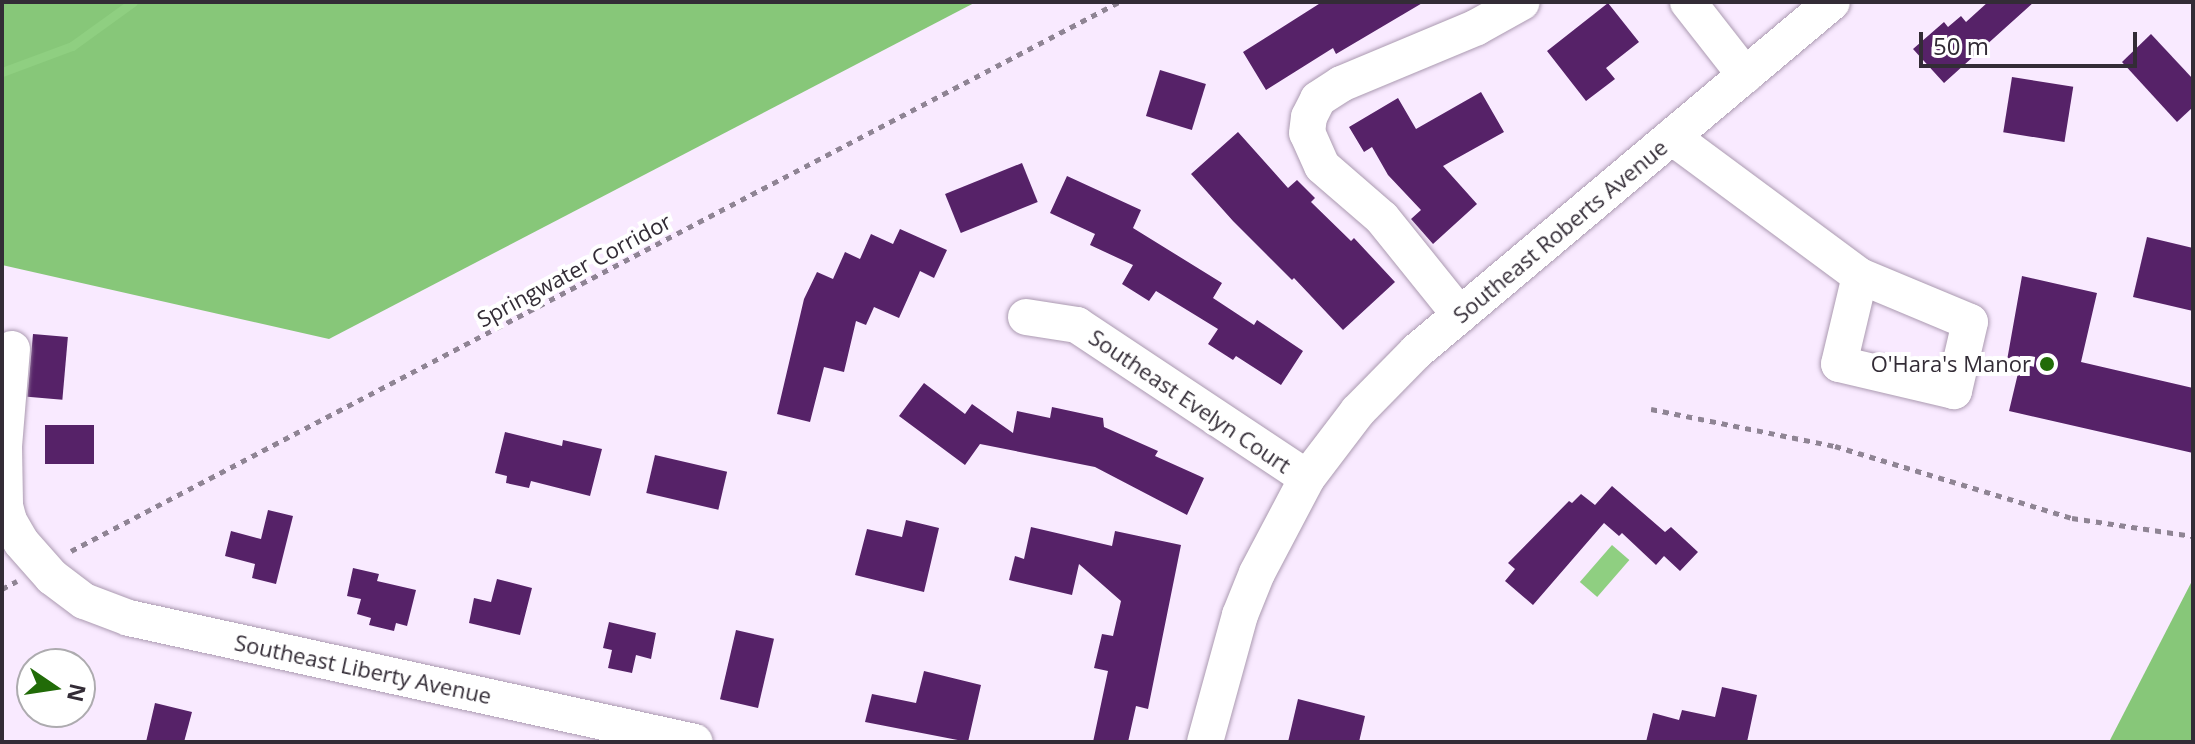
<!DOCTYPE html>
<html>
<head>
<meta charset="utf-8">
<style>
	body { margin:0 }
	#map { position:relative; width:2195px; height:744px; overflow:hidden; background:#f9eaff; font-family:"Open Sans",sans-serif }
	div>[style] { position:absolute }
	[style*='--x'] { left:calc(var(--x)*1px); top:calc(var(--y)*1px); width:calc(var(--w)*1px); rotate:calc(var(--a)*1deg) }
	.forest>* { inset:0; background:#87c779 }
	.water>* { inset:0; background:#8fcf81; transform-origin:0 0 }
	.stream>* { height:9px; margin:-4.5px; padding:0 4.5px; transform-origin:4.5px; border-radius:4.5px; background:#8fcf81 }
	.building>* { inset:0; background:#562268; transform-origin:0 0 }
	.path>* { height:5px; margin-top:-2.5px; transform-origin:0; background:repeating-linear-gradient(90deg,#8f8494 0 6px,transparent 0 12px) }
	.roads { filter:drop-shadow(0 0 2px #ab9ab1) drop-shadow(0 0 2px #ab9ab1) }
	.minor>* { height:36px; margin:-18px; padding:0 18px; transform-origin:18px; border-radius:18px; background:#fff }
	.dots>* { width:22px; height:22px; translate:-50% -50%; box-sizing:border-box; border:4px solid #fff; border-radius:50% }
	span { translate:-50% -50%; white-space:nowrap; text-align:center; line-height:1.15; -webkit-text-stroke:8px #fff; paint-order:stroke }
	.street-label { font-size:22px; color:#332c36 }
	.poi-label { font-size:22px; color:#332c36 }
	.right { translate:-100% -50%; text-align:right }
	.frame { position:absolute; inset:0; border:4px solid #332c36; pointer-events:none }
	.north { position:absolute; left:16px; top:648px; width:80px; height:80px; box-sizing:border-box; background:#fff; border:2px solid #adabaf; border-radius:50%; rotate:103deg; font-size:22px; font-weight:700; line-height:32px; text-align:center; color:#332c36 }
	.north::after { content:''; display:block; margin:auto; width:28px; height:36px; background:#216b08; clip-path:polygon(50% 0,100% 100%,50% 72%,0 100%) }
	.scale { position:absolute; left:1919px; top:32px; width:218px; height:36px; box-sizing:border-box; border:4px solid #332c36; border-top:0; padding-left:10px; font-size:24px; line-height:28px; white-space:nowrap; color:#332c36; -webkit-text-stroke:6px #fff; paint-order:stroke }
</style>
</head>
<body>
<div id="map">
	<div class="forest">
		<i style="clip-path:polygon(2px 2px,976px 2px,329px 339px,2px 265px)"></i>
		<i style="clip-path:polygon(2193px 579px,2193px 742px,2109px 742px)"></i>
	</div>
	<div class="water">
		<i style="left:1612px;top:545px;width:23px;height:49px;rotate:41deg"></i>
	</div>
	<div class="stream">
		<i style="--x:2;--y:72;--w:75;--a:-20.4"></i>
		<i style="--x:72;--y:46;--w:75;--a:-35.8"></i>
	</div>
	<div class="building">
		<i style="clip-path:polygon(1322px 2px,1424px 2px,1336px 54px,1333px 48px,1266px 90px,1243px 52px)"></i>
		<i style="clip-path:polygon(1988px 2px,2034px 2px,1944px 83px,1913px 49px,1944px 22px,1948px 27px,1961px 16px,1966px 22px)"></i>
		<i style="clip-path:polygon(1608px 3px,1639px 42px,1606px 68px,1615px 79px,1586px 101px,1547px 51px)"></i>
		<i style="clip-path:polygon(2151px 34px,2193px 79px,2193px 107px,2177px 122px,2122px 62px)"></i>
		<i style="left:1160px;top:70px;width:48px;height:48px;rotate:17deg"></i>
		<i style="left:2012px;top:77px;width:62px;height:56px;rotate:9deg"></i>
		<i style="clip-path:polygon(1481px 92px,1504px 132px,1443px 166px,1477px 204px,1433px 244px,1411px 219px,1421px 210px,1388px 175px,1372px 147px,1364px 152px,1349px 127px,1398px 98px,1416px 129px)"></i>
		<i style="clip-path:polygon(1238px 132px,1288px 188px,1297px 180px,1315px 198px,1311px 202px,1351px 241px,1354px 238px,1395px 282px,1343px 330px,1294px 278px,1292px 280px,1233px 221px,1191px 174px)"></i>
		<i style="left:1022px;top:163px;width:42px;height:83px;rotate:68deg"></i>
		<i style="clip-path:polygon(1067px 176px,1141px 210px,1133px 228px,1222px 283px,1213px 298px,1254px 325px,1257px 320px,1303px 351px,1281px 385px,1236px 356px,1233px 360px,1208px 344px,1218px 329px,1156px 291px,1149px 301px,1122px 284px,1133px 265px,1090px 245px,1095px 234px,1050px 213px)"></i>
		<i style="clip-path:polygon(900px 229px,947px 250px,934px 278px,920px 271px,899px 318px,874px 307px,866px 325px,856px 321px,844px 372px,824px 367px,810px 422px,777px 414px,804px 299px,817px 272px,833px 279px,845px 252px,860px 259px,871px 234px,893px 244px)"></i>
		<i style="clip-path:polygon(2147px 237px,2193px 248px,2193px 311px,2133px 297px)"></i>
		<i style="clip-path:polygon(2022px 276px,2097px 293px,2081px 362px,2193px 388px,2193px 453px,2009px 411px,2019px 369px,2006px 366px)"></i>
		<i style="left:33px;top:334px;width:35px;height:63px;rotate:5deg"></i>
		<i style="clip-path:polygon(924px 383px,965px 414px,972px 404px,1013px 433px,1017px 411px,1050px 418px,1052px 407px,1103px 418px,1104px 427px,1158px 451px,1155px 456px,1204px 478px,1187px 515px,1095px 467px,980px 444px,965px 465px,899px 416px)"></i>
		<i style="left:45px;top:425px;width:49px;height:39px"></i>
		<i style="clip-path:polygon(505px 432px,562px 446px,563px 440px,602px 449px,590px 496px,531px 481px,529px 488px,506px 483px,507px 476px,495px 473px)"></i>
		<i style="left:655px;top:455px;width:74px;height:39px;rotate:13deg"></i>
		<i style="clip-path:polygon(1612px 486px,1665px 532px,1671px 527px,1698px 552px,1680px 571px,1664px 556px,1656px 565px,1622px 533px,1619px 536px,1604px 523px,1533px 605px,1505px 581px,1515px 569px,1508px 563px,1569px 501px,1572px 503px,1581px 494px,1595px 505px)"></i>
		<i style="clip-path:polygon(268px 510px,293px 516px,276px 584px,252px 578px,255px 564px,225px 556px,231px 531px,261px 539px)"></i>
		<i style="clip-path:polygon(906px 520px,939px 528px,924px 592px,855px 575px,867px 529px,902px 537px)"></i>
		<i style="clip-path:polygon(1031px 527px,1112px 546px,1115px 531px,1181px 545px,1148px 709px,1136px 706px,1128px 742px,1093px 742px,1108px 671px,1094px 668px,1102px 634px,1113px 636px,1121px 601px,1079px 564px,1072px 595px,1009px 580px,1015px 556px,1024px 559px)"></i>
		<i style="clip-path:polygon(353px 568px,379px 574px,377px 581px,416px 590px,407px 626px,396px 623px,394px 631px,369px 625px,371px 618px,357px 614px,361px 599px,347px 596px)"></i>
		<i style="clip-path:polygon(497px 579px,532px 588px,520px 635px,469px 623px,474px 598px,491px 602px)"></i>
		<i style="clip-path:polygon(609px 622px,656px 633px,651px 659px,636px 655px,632px 673px,608px 668px,612px 650px,603px 648px)"></i>
		<i style="left:736px;top:630px;width:39px;height:71px;rotate:13deg"></i>
		<i style="clip-path:polygon(924px 671px,981px 685px,968px 742px,865px 722px,872px 694px,916px 703px)"></i>
		<i style="clip-path:polygon(1722px 687px,1757px 695px,1747px 742px,1646px 742px,1653px 713px,1679px 720px,1682px 710px,1715px 717px)"></i>
		<i style="clip-path:polygon(1298px 699px,1365px 716px,1359px 742px,1288px 742px)"></i>
		<i style="clip-path:polygon(155px 703px,192px 712px,184px 742px,146px 742px)"></i>
	</div>
	<div class="path">
		<i style="--x:1651;--y:409;--w:188;--a:11.4"></i>
		<i style="--x:1835;--y:446;--w:248;--a:16.9"></i>
		<i style="--x:2072;--y:518;--w:122;--a:8.5"></i>
		<i style="--x:71;--y:551;--w:1183;--a:-27.65"></i>
		<i style="--x:2;--y:589;--w:17;--a:-28"></i>
	</div>
	<div class="roads">
		<div class="minor">
			<i style="--x:1688;--y:2;--w:93;--a:52"></i>
			<i style="--x:1672;--y:137;--w:234;--a:36.5"></i>
			<i style="--x:1860;--y:276;--w:119;--a:22.7"></i>
			<i style="--x:1970;--y:322;--w:71;--a:103.1"></i>
			<i style="--x:1954;--y:391;--w:118;--a:-166.8"></i>
			<i style="--x:1839;--y:364;--w:90;--a:-76.6"></i>
			<i style="--x:1460;--y:315;--w:124;--a:-128.8"></i>
			<i style="--x:1382;--y:218;--w:79;--a:-139.1"></i>
			<i style="--x:1322;--y:166;--w:36;--a:-114"></i>
			<i style="--x:1307;--y:133;--w:16;--a:-83"></i>
			<i style="--x:1309;--y:117;--w:20;--a:-63"></i>
			<i style="--x:1318;--y:99;--w:27;--a:-33"></i>
			<i style="--x:1341;--y:84;--w:147;--a:-22.7"></i>
			<i style="--x:1477;--y:27;--w:51;--a:-29.1"></i>
			<i style="--x:1026;--y:317;--w:52;--a:8.9"></i>
			<i style="--x:1077;--y:325;--w:276;--a:33.6"></i>
			<i style="--x:12;--y:349;--w:97;--a:94.7"></i>
			<i style="--x:4;--y:446;--w:60;--a:89"></i>
			<i style="--x:5;--y:506;--w:16;--a:75"></i>
			<i style="--x:9;--y:521;--w:24;--a:60"></i>
			<i style="--x:21;--y:542;--w:47;--a:48.5"></i>
			<i style="--x:52;--y:577;--w:40;--a:37"></i>
			<i style="--x:84;--y:601;--w:48;--a:20.7"></i>
			<i style="--x:129;--y:618;--w:579;--a:12.36"></i>
			<i style="--x:1205;--y:742;--w:132;--a:-74.6"></i>
			<i style="--x:1240;--y:615;--w:45;--a:-68"></i>
			<i style="--x:1257;--y:573;--w:107;--a:-62.2"></i>
			<i style="--x:1307;--y:478;--w:84;--a:-52.7"></i>
			<i style="--x:1358;--y:411;--w:84;--a:-45.5"></i>
			<i style="--x:1417;--y:351;--w:542;--a:-40.06"></i>
		</div>
	</div>
	<div class="dots">
		<i style="left:2047px;top:364px;background:#216b08"></i>
	</div>
	<div class="street-label">
		<span style="left:1560px;top:231px;rotate:-40deg">Southeast Roberts Avenue</span>
		<span style="left:574px;top:270px;rotate:-28deg">Springwater Corridor</span>
		<span style="left:1190px;top:401px;rotate:34deg">Southeast Evelyn Court</span>
		<span style="left:363px;top:669px;rotate:12deg">Southeast Liberty Avenue</span>
	</div>
	<div class="poi-label">
		<span class="right" style="left:2031px;top:364px">O'Hara's Manor</span>
	</div>
	<div class="frame"></div>
	<div class="north">N</div>
	<div class="scale">50 m</div>
</div>
</body>
</html>
